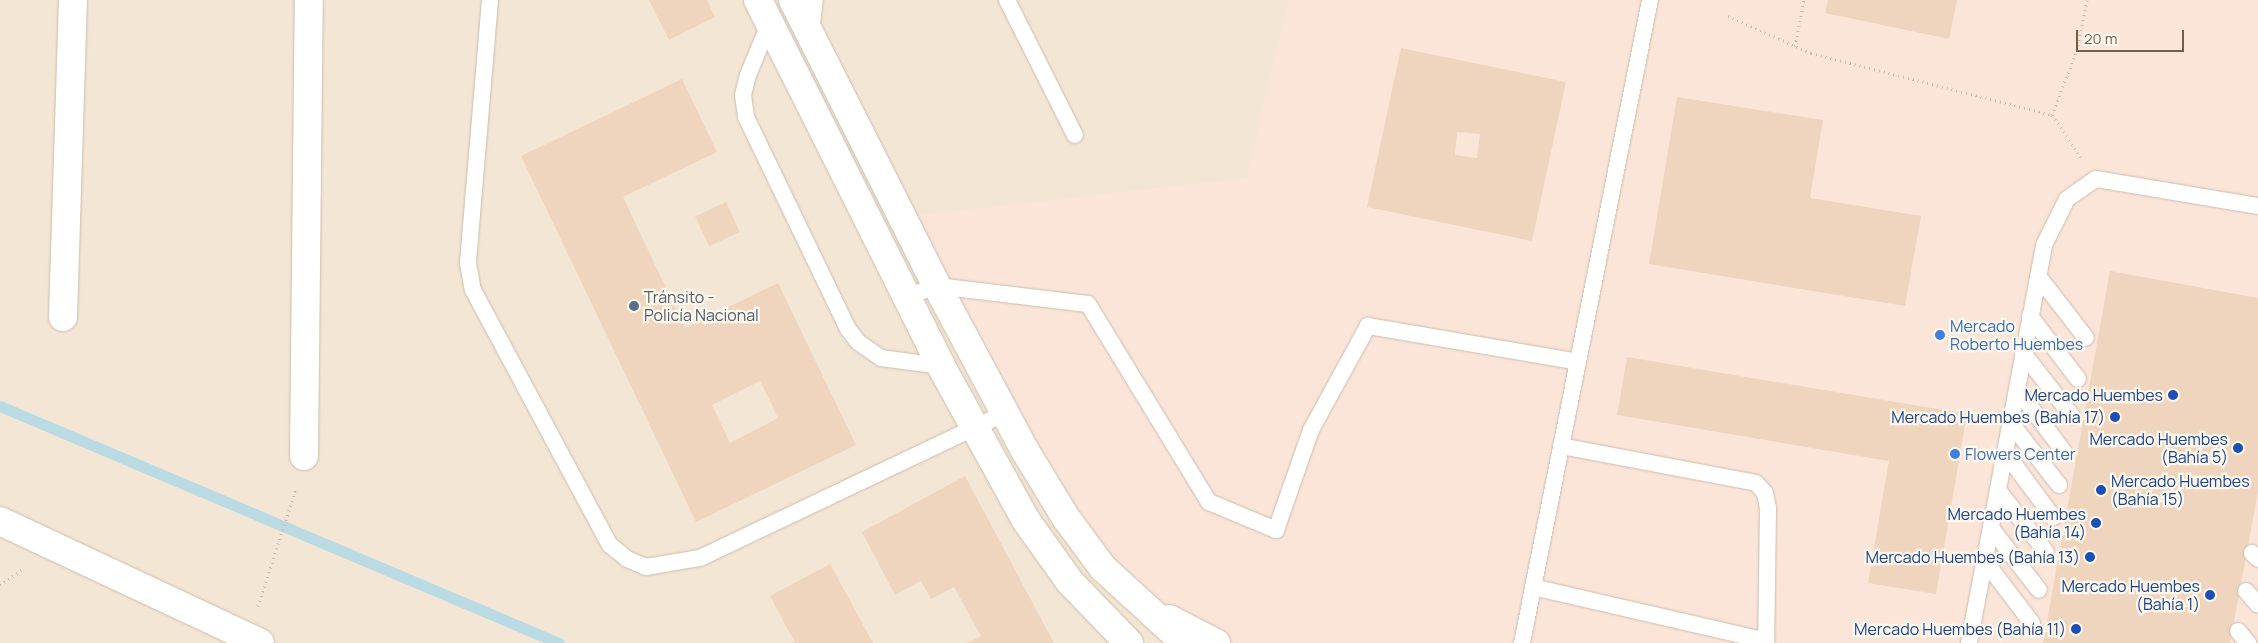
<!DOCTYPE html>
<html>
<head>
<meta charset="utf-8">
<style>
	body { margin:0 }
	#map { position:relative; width:2258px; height:643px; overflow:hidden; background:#fbf4e5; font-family:Manrope,sans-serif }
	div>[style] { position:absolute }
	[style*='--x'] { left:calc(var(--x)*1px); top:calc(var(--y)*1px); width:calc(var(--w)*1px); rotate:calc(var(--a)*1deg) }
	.residential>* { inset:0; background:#f3e6d4; transform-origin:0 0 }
	.commercial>* { inset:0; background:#fbe5d9 }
	.stream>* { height:11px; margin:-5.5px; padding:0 5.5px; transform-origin:5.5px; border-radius:5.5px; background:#badbe4 }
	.building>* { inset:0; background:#efd5be; transform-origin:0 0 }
	.path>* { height:3px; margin-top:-1.5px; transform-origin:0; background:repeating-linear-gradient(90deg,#d4b8a1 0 1px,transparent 0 5px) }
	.roads { filter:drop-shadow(0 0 1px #ccbcac) drop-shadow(0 0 1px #ccbcac) }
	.lane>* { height:16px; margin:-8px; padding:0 8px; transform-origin:8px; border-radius:8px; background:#fff }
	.street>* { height:28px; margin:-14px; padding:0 14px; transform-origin:14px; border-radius:14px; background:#fff }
	.secondary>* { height:28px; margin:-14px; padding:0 14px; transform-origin:14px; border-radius:14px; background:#fff }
	.dots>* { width:14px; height:14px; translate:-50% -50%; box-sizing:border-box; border:2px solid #fef8eb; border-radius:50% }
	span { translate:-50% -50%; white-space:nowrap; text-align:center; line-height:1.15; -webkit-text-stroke:4.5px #fef8eb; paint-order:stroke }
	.service-label { font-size:16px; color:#4e5e75 }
	.left { translate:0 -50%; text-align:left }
	.shop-label { font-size:16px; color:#366cbe }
	.transit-label { font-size:16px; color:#164399 }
	.right { translate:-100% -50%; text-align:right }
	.scale { position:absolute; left:2076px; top:30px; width:108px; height:22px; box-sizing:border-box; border:2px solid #735c4b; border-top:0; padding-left:6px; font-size:15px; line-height:18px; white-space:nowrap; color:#735c4b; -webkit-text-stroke:4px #fef8eb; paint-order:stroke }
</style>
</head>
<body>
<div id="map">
	<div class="residential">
		<i style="left:0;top:0;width:2258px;height:643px"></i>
	</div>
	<div class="commercial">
		<i style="clip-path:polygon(1289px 0,2258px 0,2258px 643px,1216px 643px,1103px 568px,902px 217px,1246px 178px)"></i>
	</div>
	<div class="stream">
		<i style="--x:0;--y:406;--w:607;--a:22.98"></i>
	</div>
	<div class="building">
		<i style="clip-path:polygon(649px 0,707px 0,715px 17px,669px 40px)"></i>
		<i style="clip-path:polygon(1828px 0,1957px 0,1949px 39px,1825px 13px)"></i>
		<i style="clip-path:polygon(evenodd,1401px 48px,1566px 82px,1532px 241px,1367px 207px,1401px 48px,1457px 132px,1480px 134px,1477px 158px,1455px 155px,1457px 132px)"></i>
		<i style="clip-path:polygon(evenodd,682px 79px,717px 152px,623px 197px,685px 328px,778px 283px,856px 445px,696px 522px,521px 156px,682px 79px,760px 381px,778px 418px,730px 443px,712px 405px,760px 381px)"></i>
		<i style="clip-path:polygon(1677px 97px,1823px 120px,1810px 198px,1921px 216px,1905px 306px,1649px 264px)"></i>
		<i style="left:726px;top:202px;width:33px;height:34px;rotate:65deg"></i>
		<i style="clip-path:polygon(2110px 271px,2258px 298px,2258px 492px,2230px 643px,2043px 643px)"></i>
		<i style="clip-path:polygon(1627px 357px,1967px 414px,1936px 594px,1868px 583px,1889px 461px,1617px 415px)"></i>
		<i style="clip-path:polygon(965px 476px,1054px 643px,967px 643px,981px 636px,954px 587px,931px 599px,921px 581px,895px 595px,862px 532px)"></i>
		<i style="clip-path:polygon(830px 564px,873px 643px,795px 643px,770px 596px)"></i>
	</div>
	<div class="path">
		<i style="--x:1728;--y:16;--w:91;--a:24"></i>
		<i style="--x:1811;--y:53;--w:249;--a:14.4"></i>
		<i style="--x:2052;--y:115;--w:51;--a:55.4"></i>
		<i style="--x:1795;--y:46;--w:47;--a:-78.9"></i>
		<i style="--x:2052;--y:115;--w:70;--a:-69"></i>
		<i style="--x:2077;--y:50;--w:51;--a:-78.7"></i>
		<i style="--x:0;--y:585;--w:29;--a:-35"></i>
		<i style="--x:258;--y:606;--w:124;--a:-72.1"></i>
	</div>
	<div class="roads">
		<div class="lane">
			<i style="--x:490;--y:0;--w:264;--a:94.8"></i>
			<i style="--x:468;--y:263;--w:27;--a:80"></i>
			<i style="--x:473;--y:290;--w:289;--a:61.8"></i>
			<i style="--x:610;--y:545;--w:22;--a:39"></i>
			<i style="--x:627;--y:559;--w:21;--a:23"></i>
			<i style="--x:646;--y:567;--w:55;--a:-9.5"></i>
			<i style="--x:700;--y:558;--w:339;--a:-25.4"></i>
			<i style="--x:1007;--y:0;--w:151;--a:63.3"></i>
			<i style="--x:770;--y:22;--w:57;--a:112.5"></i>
			<i style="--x:748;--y:75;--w:21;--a:104"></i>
			<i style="--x:743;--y:95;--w:22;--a:82"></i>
			<i style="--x:746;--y:117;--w:235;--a:64.3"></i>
			<i style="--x:848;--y:329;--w:16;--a:52"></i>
			<i style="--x:858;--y:342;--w:28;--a:35"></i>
			<i style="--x:881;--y:358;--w:61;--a:7.6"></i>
			<i style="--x:811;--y:31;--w:31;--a:-83"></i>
			<i style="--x:2038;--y:276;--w:78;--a:52.3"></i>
			<i style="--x:906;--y:297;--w:33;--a:-20"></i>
			<i style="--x:937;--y:286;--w:152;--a:6.8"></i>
			<i style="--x:1088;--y:304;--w:232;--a:58.6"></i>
			<i style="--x:1209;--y:502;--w:73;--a:22.7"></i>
			<i style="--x:1276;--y:530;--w:106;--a:-70.7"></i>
			<i style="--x:1311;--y:430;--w:119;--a:-61.3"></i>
			<i style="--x:1368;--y:326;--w:213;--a:9.7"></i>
			<i style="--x:2030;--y:316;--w:79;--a:52.7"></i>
			<i style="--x:2023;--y:353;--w:80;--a:52.1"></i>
			<i style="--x:2017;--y:389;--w:79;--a:53.3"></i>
			<i style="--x:2010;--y:422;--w:80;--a:52.1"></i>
			<i style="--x:1561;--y:446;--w:198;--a:10.7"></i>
			<i style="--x:1756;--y:483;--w:13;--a:48"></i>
			<i style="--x:1765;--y:493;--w:15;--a:79"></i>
			<i style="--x:1768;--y:508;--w:135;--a:90.8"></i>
			<i style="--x:2005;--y:452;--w:81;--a:53.6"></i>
			<i style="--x:1998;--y:490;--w:78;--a:52.3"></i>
			<i style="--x:1991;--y:528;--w:78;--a:52.3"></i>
			<i style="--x:2252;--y:553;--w:8;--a:45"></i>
			<i style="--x:1984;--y:560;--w:79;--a:52.7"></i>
			<i style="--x:1533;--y:587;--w:239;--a:13"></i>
			<i style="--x:2246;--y:591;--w:18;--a:49"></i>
			<i style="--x:2238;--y:631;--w:16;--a:50"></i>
			<i style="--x:1522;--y:643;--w:656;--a:-78.74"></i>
			<i style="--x:1969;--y:643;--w:405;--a:-79.3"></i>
			<i style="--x:2044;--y:245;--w:51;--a:-63.4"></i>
			<i style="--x:2067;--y:199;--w:35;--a:-35"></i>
			<i style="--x:2096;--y:179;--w:164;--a:9.5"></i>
		</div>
		<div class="street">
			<i style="--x:63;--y:317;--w:317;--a:-88.2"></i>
			<i style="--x:304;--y:456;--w:456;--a:-89.4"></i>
			<i style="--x:0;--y:521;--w:287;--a:25.1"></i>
		</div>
		<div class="secondary">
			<i style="--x:758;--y:0;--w:409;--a:63.4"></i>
			<i style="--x:941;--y:366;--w:175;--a:61.2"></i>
			<i style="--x:1025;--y:519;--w:77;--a:54.5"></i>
			<i style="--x:1070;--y:582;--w:85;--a:46"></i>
			<i style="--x:793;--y:0;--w:320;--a:63.3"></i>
			<i style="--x:937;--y:286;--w:185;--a:61.9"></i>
			<i style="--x:1024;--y:449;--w:81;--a:58.7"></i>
			<i style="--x:1066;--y:518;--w:62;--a:53.5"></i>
			<i style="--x:1103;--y:568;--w:111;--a:42.4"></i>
			<i style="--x:1169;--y:619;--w:53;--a:27.1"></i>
		</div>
	</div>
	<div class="dots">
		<i style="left:634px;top:306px;background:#5c6f8a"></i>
		<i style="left:1940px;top:335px;background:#3f7fe0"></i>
		<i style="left:2173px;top:395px;background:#1a4fb4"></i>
		<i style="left:2115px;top:417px;background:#1a4fb4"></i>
		<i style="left:2238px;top:448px;background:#1a4fb4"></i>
		<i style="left:1955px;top:454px;background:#3f7fe0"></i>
		<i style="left:2101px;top:490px;background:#1a4fb4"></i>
		<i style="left:2096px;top:523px;background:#1a4fb4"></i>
		<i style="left:2090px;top:557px;background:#1a4fb4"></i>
		<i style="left:2210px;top:595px;background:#1a4fb4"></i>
		<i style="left:2076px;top:629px;background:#1a4fb4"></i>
	</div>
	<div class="service-label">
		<span class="left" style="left:644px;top:306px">Tránsito -<br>Policía Nacional</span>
	</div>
	<div class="shop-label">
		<span class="left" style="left:1950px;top:335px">Mercado<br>Roberto Huembes</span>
		<span class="left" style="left:1965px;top:454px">Flowers Center</span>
	</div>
	<div class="transit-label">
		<span class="right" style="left:2163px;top:395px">Mercado Huembes</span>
		<span class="right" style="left:2105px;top:417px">Mercado Huembes (Bahía 17)</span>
		<span class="right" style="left:2228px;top:448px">Mercado Huembes<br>(Bahía 5)</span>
		<span class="left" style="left:2111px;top:490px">Mercado Huembes<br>(Bahía 15)</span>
		<span class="right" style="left:2086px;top:523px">Mercado Huembes<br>(Bahía 14)</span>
		<span class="right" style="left:2080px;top:557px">Mercado Huembes (Bahía 13)</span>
		<span class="right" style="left:2200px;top:595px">Mercado Huembes<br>(Bahía 1)</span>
		<span class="right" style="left:2066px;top:629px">Mercado Huembes (Bahía 11)</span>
	</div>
	<div class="scale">20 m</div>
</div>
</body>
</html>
